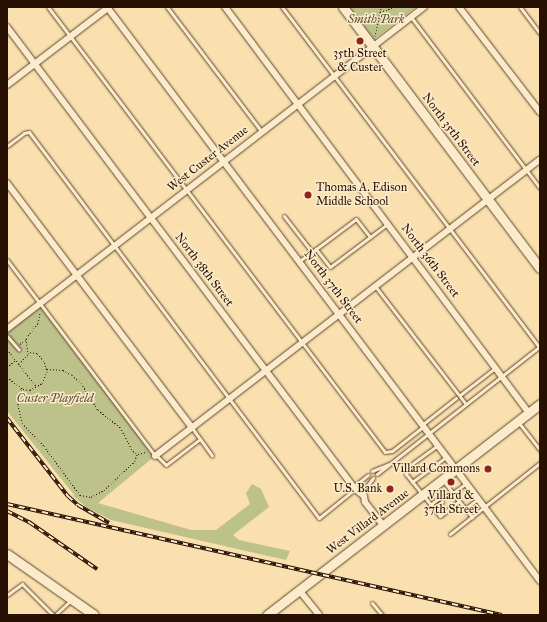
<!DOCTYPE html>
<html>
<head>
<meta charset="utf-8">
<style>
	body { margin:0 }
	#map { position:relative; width:547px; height:622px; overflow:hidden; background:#fae0af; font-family:"IM FELL Great Primer",serif }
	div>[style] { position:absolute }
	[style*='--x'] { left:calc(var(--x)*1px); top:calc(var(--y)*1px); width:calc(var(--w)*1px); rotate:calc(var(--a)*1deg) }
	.green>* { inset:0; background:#bdc28b }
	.path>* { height:1px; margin-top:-0.5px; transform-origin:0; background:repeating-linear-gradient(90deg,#281103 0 1px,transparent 0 3px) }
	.roads { filter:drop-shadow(0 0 1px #5c452e) drop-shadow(0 0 1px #5c452e) }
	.lane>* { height:3px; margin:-1.5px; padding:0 1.5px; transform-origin:1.5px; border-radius:1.5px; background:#fcebcb }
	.street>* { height:6px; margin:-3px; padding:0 3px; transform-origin:3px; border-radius:3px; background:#fcebcb }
	.secondary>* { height:9px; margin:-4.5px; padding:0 4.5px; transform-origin:4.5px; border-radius:4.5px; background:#fcebcb }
	.rail>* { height:3.5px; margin-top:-1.75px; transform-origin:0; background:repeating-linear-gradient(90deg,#fcebcb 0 6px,#281103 0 12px); box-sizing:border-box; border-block:1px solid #281103 }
	.dots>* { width:11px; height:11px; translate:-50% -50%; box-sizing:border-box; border:2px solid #fcebcb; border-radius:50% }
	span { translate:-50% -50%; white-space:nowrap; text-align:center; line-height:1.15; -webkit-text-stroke:3px #fcebcb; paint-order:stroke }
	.park-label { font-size:12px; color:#5c4f33; font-style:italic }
	.poi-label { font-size:12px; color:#281103 }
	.left { translate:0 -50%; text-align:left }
	.right { translate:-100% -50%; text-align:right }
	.street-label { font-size:12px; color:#281103 }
	.frame { position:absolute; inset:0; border:8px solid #281103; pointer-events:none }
</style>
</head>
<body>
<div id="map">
	<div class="green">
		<i style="clip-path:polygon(350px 7px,416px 7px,374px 39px)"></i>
		<i style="clip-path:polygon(40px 303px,155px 456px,98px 503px,191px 530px,216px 530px,250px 504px,246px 493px,252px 484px,261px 489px,269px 507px,233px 535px,239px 540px,290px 551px,286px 560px,111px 520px,86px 507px,72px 495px,75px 496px,7px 411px,7px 329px)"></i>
	</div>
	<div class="path">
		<i style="--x:380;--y:12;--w:15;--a:-20"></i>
		<i style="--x:375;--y:36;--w:30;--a:-78"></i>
		<i style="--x:20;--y:344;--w:7;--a:-34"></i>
		<i style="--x:7;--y:349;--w:47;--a:51.9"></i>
		<i style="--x:19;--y:364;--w:13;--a:-48"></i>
		<i style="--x:28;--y:354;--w:16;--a:-97"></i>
		<i style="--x:26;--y:338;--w:19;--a:-51"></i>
		<i style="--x:38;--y:323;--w:10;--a:-79"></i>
		<i style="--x:7;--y:367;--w:11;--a:-38"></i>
		<i style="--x:47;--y:369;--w:16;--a:4"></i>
		<i style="--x:63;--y:370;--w:10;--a:29"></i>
		<i style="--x:72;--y:375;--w:12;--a:42"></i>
		<i style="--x:81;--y:383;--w:32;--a:58"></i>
		<i style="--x:98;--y:410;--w:28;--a:38"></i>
		<i style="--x:120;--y:427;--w:27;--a:62"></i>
		<i style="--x:133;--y:451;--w:6;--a:31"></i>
		<i style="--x:138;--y:454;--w:8;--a:-14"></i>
		<i style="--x:7;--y:377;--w:20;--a:37"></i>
		<i style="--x:23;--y:389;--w:7;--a:8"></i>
		<i style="--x:30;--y:390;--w:14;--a:-30"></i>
		<i style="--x:42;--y:383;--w:12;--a:-66"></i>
		<i style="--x:47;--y:372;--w:11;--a:-105"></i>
		<i style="--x:44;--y:361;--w:11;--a:-131"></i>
		<i style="--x:37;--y:353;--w:9;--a:-174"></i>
		<i style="--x:21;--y:389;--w:16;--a:101"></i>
		<i style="--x:18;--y:405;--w:18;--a:77"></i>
		<i style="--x:22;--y:423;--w:32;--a:46"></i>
		<i style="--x:44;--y:446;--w:61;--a:53.7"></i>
		<i style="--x:80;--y:495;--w:11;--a:10"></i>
		<i style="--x:91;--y:497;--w:15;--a:-28"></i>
		<i style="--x:104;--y:490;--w:42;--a:-43.1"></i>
		<i style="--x:135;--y:461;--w:7;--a:-74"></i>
	</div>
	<div class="roads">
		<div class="lane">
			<i style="--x:48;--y:7;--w:558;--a:52.86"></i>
			<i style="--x:385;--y:452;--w:7;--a:-8"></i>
			<i style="--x:392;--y:451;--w:41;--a:-38"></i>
			<i style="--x:167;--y:7;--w:156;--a:52.8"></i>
			<i style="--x:282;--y:7;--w:426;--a:52.9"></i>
			<i style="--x:520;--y:7;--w:34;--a:53"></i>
			<i style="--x:411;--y:17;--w:214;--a:53"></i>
			<i style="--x:7;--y:146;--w:21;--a:-37"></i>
			<i style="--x:24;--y:133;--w:5;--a:-11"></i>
			<i style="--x:29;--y:132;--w:483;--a:53.1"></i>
			<i style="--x:319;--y:518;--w:46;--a:-38.9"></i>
			<i style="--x:284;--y:216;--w:46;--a:52.1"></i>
			<i style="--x:312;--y:252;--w:16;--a:145"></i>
			<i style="--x:370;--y:237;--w:21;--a:-37"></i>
			<i style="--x:312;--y:252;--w:55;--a:-36.9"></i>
			<i style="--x:356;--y:219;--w:23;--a:52"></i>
			<i style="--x:370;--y:237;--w:50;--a:143.1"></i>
			<i style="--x:330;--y:267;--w:23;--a:-128"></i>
			<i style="--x:7;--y:260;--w:246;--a:52.9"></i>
			<i style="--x:375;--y:286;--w:149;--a:52.4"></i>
			<i style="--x:7;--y:336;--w:18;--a:49"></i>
			<i style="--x:460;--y:395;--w:44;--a:-37.6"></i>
			<i style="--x:519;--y:423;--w:34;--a:52"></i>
			<i style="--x:423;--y:424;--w:42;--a:-38.2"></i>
			<i style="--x:192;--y:428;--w:34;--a:54"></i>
			<i style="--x:438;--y:445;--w:36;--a:144"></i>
			<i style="--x:409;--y:466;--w:9;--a:111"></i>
			<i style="--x:406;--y:474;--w:54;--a:51"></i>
			<i style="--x:440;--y:516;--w:24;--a:-38"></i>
			<i style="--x:459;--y:501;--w:21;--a:51"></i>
			<i style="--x:156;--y:455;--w:14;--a:45"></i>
			<i style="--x:166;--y:465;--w:43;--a:-37.4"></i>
			<i style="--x:372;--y:471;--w:18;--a:-22"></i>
			<i style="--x:377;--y:474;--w:207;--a:-38.1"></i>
			<i style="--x:443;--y:480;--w:26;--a:53"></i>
			<i style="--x:412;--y:482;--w:42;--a:-36.3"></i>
			<i style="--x:353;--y:487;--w:19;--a:-39"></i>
			<i style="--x:364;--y:496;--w:6;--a:-90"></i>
			<i style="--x:364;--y:490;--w:15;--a:-53"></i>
			<i style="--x:449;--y:496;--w:21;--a:-37"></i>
			<i style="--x:430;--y:505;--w:11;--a:-38"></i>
			<i style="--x:433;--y:508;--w:11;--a:-34"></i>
			<i style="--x:465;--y:509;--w:16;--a:-38"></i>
			<i style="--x:450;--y:534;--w:115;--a:-38.3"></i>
			<i style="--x:7;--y:595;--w:19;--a:-36"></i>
			<i style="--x:22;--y:584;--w:44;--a:45"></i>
			<i style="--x:372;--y:603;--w:16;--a:50"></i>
			<i style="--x:55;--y:615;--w:22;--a:-43"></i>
		</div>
		<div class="street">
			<i style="--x:107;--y:7;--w:719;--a:52.97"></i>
			<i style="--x:225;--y:7;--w:507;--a:53.18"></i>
			<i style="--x:459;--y:7;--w:133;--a:52.4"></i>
			<i style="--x:7;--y:27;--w:578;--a:53.01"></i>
			<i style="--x:355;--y:489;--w:11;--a:38"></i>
			<i style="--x:364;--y:496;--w:6;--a:81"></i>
			<i style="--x:365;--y:502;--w:29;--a:52"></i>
			<i style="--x:7;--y:85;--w:128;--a:-37.4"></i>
			<i style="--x:7;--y:183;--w:307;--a:52.9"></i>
			<i style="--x:7;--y:329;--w:527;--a:-37.67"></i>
			<i style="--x:155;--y:456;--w:486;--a:-37.6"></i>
			<i style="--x:299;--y:590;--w:32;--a:51"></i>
		</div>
		<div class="secondary">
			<i style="--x:343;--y:7;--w:327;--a:53"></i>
			<i style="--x:7;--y:554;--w:106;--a:35"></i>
			<i style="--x:267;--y:615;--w:345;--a:-37.7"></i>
		</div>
	</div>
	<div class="rail">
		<i style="--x:7;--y:418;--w:99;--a:52"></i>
		<i style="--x:68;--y:496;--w:13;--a:42"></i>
		<i style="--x:78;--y:505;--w:36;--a:30"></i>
		<i style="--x:7;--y:504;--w:507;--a:12.64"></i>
		<i style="--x:7;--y:511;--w:25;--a:27"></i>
		<i style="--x:29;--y:522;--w:83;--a:34.7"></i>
	</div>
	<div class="dots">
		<i style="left:360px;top:41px;background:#8f2418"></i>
		<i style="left:308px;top:195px;background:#8f2418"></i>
		<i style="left:488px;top:469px;background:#8f2418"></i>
		<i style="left:451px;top:482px;background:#8f2418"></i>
		<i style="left:390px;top:489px;background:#8f2418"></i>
	</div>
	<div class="park-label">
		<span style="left:376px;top:20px">Smith Park</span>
		<span style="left:55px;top:399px">Custer Playfield</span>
	</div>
	<div class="poi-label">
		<span style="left:360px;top:61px">35th Street<br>&amp; Custer</span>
		<span class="left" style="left:316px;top:195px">Thomas A. Edison<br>Middle School</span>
		<span class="right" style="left:480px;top:469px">Villard Commons</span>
		<span class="right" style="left:382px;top:489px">U.S. Bank</span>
		<span style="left:451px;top:503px">Villard &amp;<br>37th Street</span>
	</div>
	<div class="street-label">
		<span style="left:451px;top:130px;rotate:53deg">North 35th Street</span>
		<span style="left:208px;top:159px;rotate:-38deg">West Custer Avenue</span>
		<span style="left:430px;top:261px;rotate:53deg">North 36th Street</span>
		<span style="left:204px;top:270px;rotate:53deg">North 38th Street</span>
		<span style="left:333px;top:287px;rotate:53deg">North 37th Street</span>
		<span style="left:368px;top:522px;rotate:-37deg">West Villard Avenue</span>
	</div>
	<div class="frame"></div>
</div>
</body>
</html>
